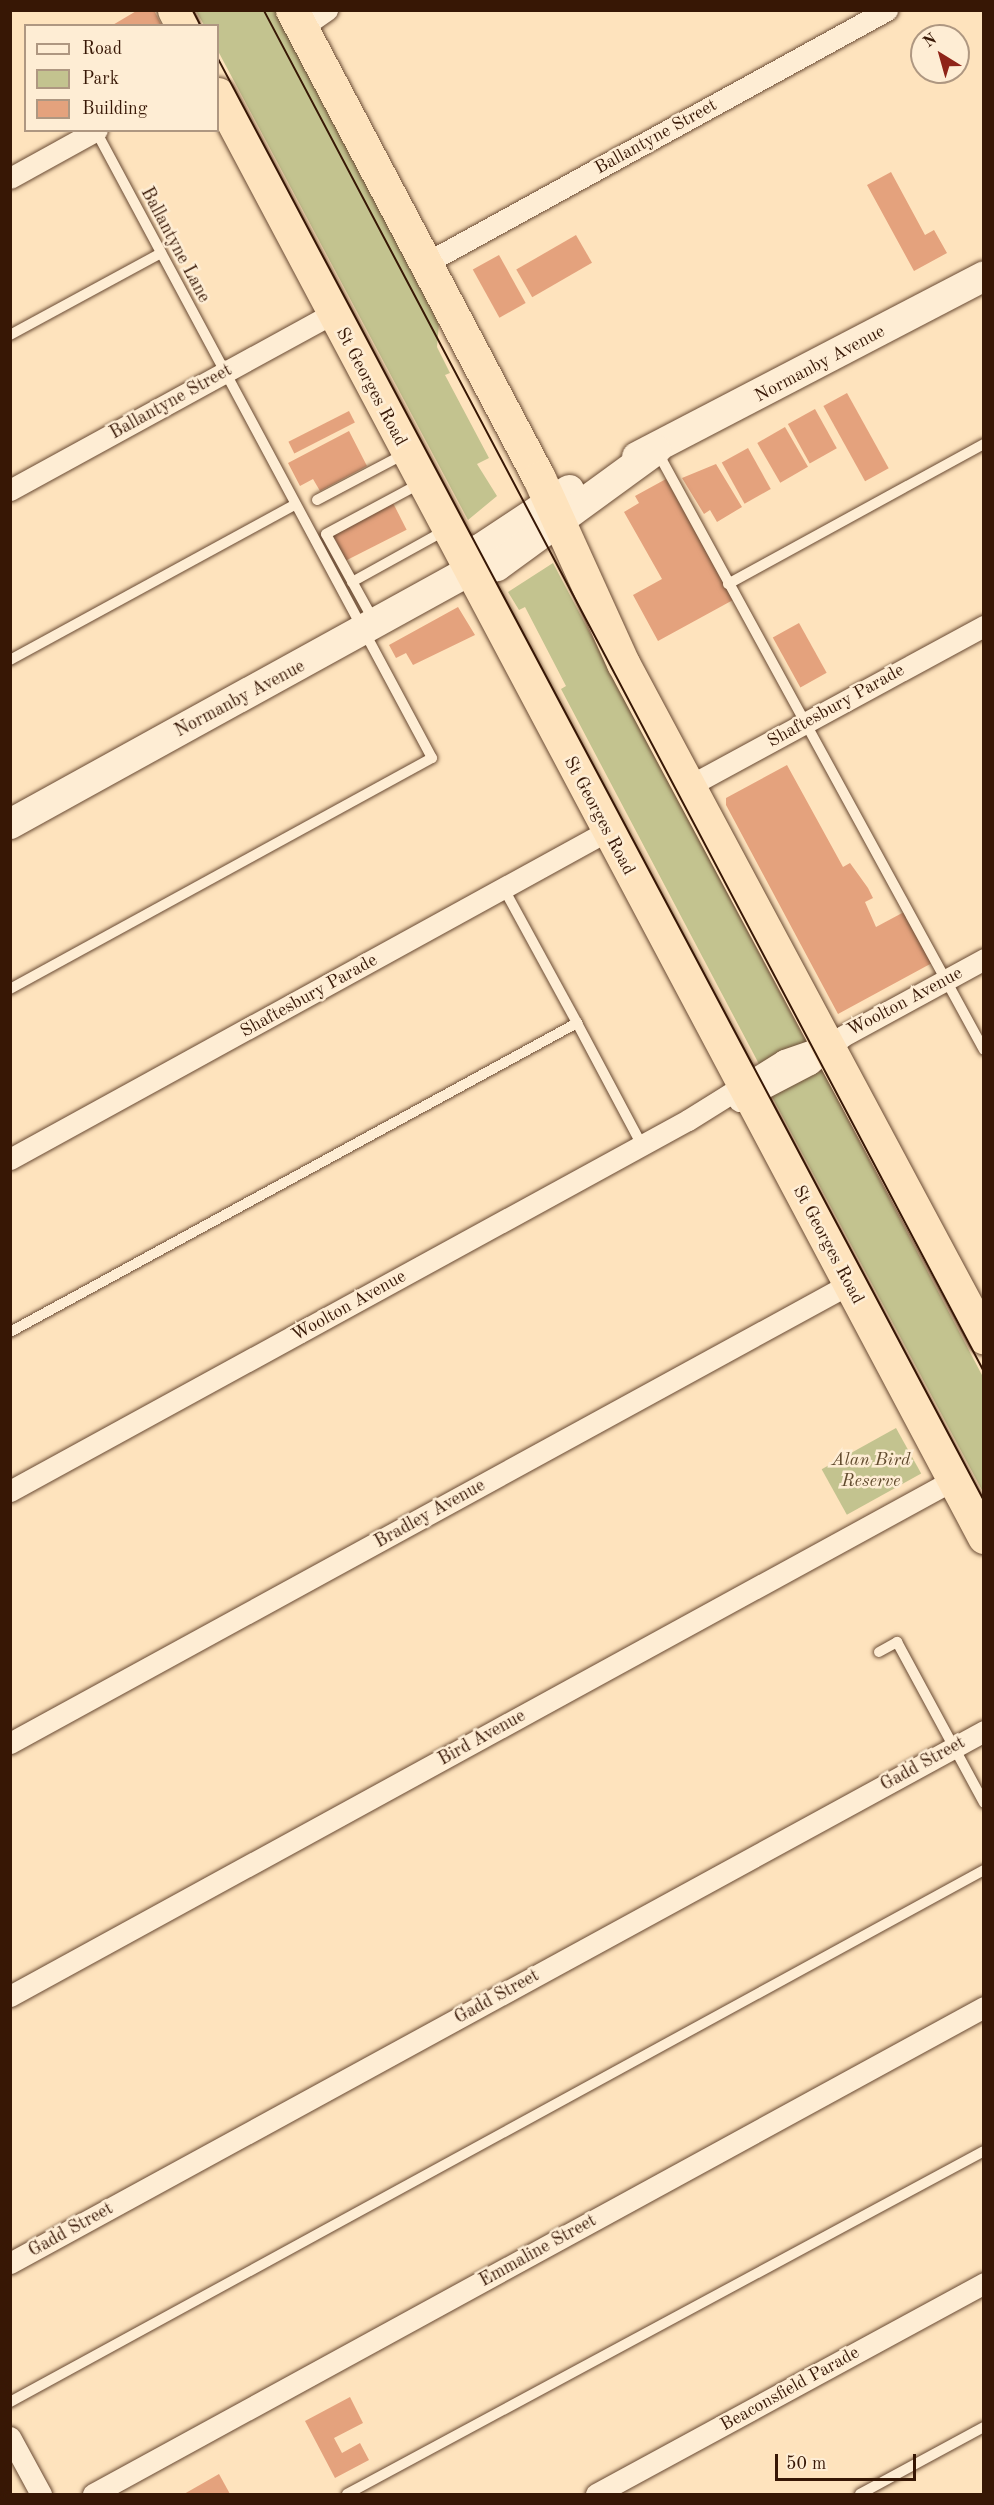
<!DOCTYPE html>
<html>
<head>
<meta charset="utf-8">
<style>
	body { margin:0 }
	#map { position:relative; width:994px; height:2505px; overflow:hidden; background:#fee3bd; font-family:"Old Standard TT",serif }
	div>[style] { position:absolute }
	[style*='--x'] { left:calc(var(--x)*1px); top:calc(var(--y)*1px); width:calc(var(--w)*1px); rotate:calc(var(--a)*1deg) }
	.green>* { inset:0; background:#c3c38f; transform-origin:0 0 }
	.building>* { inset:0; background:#e4a27d; transform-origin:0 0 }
	.roads { filter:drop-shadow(0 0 2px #694a33) drop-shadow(0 0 2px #694a33) }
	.lane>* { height:10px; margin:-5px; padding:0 5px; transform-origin:5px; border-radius:5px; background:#feedd4 }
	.street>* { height:21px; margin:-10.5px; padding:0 10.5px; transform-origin:10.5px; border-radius:10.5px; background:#feedd4 }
	.secondary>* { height:30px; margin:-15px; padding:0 15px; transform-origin:15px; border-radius:15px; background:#feedd4 }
	.highway>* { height:33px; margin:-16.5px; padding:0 16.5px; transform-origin:16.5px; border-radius:16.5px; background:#fee3bd }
	.tram>* { height:1.5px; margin:-0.75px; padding:0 0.75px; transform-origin:0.75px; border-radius:0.75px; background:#371705 }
	span { translate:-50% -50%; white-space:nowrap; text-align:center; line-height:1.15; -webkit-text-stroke:5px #feedd4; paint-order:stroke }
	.street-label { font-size:18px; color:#371705 }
	.park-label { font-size:18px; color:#614b2e; font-style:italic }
	.frame { position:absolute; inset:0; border:12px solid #371705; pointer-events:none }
	.legend { position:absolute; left:24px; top:24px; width:195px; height:108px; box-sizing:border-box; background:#feedd4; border:2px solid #ae9781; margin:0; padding:8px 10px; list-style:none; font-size:18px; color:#371705 }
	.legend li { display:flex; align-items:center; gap:12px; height:30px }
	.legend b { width:30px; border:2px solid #ae9781 }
	.north { position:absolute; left:910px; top:24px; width:60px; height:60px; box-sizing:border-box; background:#feedd4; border:2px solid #ae9781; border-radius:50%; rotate:323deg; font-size:16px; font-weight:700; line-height:24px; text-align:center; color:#371705 }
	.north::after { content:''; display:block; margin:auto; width:21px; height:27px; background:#8f2418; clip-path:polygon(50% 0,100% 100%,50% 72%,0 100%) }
	.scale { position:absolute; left:775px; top:2454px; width:141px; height:27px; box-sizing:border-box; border:3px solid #371705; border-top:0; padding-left:8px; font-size:18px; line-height:21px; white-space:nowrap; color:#371705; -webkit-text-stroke:4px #feedd4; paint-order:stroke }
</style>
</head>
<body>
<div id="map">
	<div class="green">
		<i style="clip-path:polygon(196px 11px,281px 11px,439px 324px,437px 347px,450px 373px,445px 375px,489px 458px,477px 464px,497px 496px,468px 520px,218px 51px,218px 26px,204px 25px)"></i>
		<i style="clip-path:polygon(553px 563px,806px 1042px,760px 1066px,561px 689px,566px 686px,525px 607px,519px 610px,508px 592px)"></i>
		<i style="clip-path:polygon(819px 1065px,983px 1377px,983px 1492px,770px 1093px)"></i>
		<i style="left:896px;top:1428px;width:52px;height:85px;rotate:61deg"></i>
	</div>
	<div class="building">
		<i style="clip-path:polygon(138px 10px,154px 10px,162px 26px,111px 26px)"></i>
		<i style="clip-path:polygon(891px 172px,925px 235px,934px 230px,947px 253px,914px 271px,867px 185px)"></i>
		<i style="left:576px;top:235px;width:32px;height:69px;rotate:60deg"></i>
		<i style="left:499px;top:255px;width:55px;height:30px;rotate:61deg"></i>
		<i style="left:847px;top:393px;width:86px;height:27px;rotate:61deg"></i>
		<i style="left:815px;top:409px;width:45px;height:31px;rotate:61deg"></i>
		<i style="left:349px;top:411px;width:13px;height:68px;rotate:63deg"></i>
		<i style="left:785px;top:427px;width:46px;height:32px;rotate:60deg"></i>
		<i style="clip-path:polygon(349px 431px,367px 466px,320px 491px,313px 479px,300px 486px,288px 463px)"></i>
		<i style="left:748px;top:448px;width:47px;height:30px;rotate:61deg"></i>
		<i style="clip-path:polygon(716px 464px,742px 507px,717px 522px,710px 510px,704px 514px,682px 478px)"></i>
		<i style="clip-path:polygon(666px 479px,733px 600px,658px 641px,633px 595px,662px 579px,624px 512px,639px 503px,635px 496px)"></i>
		<i style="left:393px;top:503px;width:30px;height:68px;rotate:63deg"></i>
		<i style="clip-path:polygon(458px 607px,475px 635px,413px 665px,406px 653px,396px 658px,389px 645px)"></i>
		<i style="left:799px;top:623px;width:57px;height:30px;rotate:61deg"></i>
		<i style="clip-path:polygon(787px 765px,843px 867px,850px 863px,868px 888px,873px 898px,865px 902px,876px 927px,904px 912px,932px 963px,838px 1014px,726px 805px,726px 798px)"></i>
		<i style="clip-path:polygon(350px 2397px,363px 2423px,334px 2438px,342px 2453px,360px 2443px,369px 2460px,335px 2478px,305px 2421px)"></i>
		<i style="clip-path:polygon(219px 2474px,230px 2494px,184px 2494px)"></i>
	</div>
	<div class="roads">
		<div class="lane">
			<i style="--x:10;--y:335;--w:172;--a:-28.5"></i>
			<i style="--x:658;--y:453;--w:680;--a:61.36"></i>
			<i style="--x:317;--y:500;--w:101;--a:-27.8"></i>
			<i style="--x:352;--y:582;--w:107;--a:-29"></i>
			<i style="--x:728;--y:584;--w:292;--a:-28.7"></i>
			<i style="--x:374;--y:621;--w:99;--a:-118.9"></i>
			<i style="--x:326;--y:534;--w:108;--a:-28.2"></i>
			<i style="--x:10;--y:660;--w:324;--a:-28.6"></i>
			<i style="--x:504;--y:889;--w:153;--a:61.4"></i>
			<i style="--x:10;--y:989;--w:481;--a:-28.7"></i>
			<i style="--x:432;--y:758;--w:711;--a:-118.19"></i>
			<i style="--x:10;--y:1332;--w:646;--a:-28.59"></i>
			<i style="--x:577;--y:1023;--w:138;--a:62"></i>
			<i style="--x:879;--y:1652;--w:21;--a:-29"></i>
			<i style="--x:897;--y:1642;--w:183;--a:61.6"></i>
			<i style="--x:10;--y:2402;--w:1110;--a:-28.64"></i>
			<i style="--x:347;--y:2494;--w:723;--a:-28.3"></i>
			<i style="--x:860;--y:2494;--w:141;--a:-28.4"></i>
		</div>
		<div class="street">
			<i style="--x:301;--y:28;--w:32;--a:-35"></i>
			<i style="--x:10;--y:178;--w:99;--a:-28.9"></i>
			<i style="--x:426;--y:263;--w:526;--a:-28.76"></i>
			<i style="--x:10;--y:490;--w:367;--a:-28.7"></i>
			<i style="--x:689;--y:786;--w:336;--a:-28.5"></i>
			<i style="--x:739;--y:1101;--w:80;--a:-27.5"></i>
			<i style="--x:810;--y:1064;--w:43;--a:-40.3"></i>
			<i style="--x:843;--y:1036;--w:161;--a:-28.6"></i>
			<i style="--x:10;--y:1159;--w:681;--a:-28.78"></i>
			<i style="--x:10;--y:1491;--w:773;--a:-28.69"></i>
			<i style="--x:688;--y:1120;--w:113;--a:-32"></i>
			<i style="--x:784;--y:1060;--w:46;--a:-19.2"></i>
			<i style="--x:10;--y:1743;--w:956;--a:-28.68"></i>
			<i style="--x:10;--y:1996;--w:1075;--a:-28.69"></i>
			<i style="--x:10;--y:2263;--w:1110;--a:-28.64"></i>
			<i style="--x:10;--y:2437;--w:65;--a:61.5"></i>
			<i style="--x:93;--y:2494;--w:1015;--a:-28.66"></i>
			<i style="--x:596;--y:2494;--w:442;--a:-28.5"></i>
		</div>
		<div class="secondary">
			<i style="--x:637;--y:457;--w:391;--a:-27.5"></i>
			<i style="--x:469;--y:571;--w:25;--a:-63"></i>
			<i style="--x:480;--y:549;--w:107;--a:-33.5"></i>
			<i style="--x:10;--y:824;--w:524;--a:-28.86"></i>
			<i style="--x:469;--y:571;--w:28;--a:-10"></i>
			<i style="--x:497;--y:566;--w:197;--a:-36.1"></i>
		</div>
		<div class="highway">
			<i style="--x:174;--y:10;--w:18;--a:63"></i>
			<i style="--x:292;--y:10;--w:529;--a:62.18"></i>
			<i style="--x:539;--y:478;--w:203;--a:65.6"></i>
			<i style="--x:623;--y:663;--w:765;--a:61.86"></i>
			<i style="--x:218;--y:94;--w:1634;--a:62.04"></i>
		</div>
	</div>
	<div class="tram">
		<i style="--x:193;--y:10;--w:18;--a:63"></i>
		<i style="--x:264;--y:10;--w:1540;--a:62.12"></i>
		<i style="--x:218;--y:58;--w:1633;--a:62.02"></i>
	</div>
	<div class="street-label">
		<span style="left:656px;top:137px;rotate:-29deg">Ballantyne Street</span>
		<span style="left:175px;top:245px;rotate:62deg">Ballantyne Lane</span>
		<span style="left:820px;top:364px;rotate:-28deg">Normanby Avenue</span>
		<span style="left:371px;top:387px;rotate:62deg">St Georges Road</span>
		<span style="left:171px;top:402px;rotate:-29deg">Ballantyne Street</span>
		<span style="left:240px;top:699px;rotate:-28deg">Normanby Avenue</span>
		<span style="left:836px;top:706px;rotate:-29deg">Shaftesbury Parade</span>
		<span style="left:599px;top:816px;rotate:62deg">St Georges Road</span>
		<span style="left:309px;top:996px;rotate:-29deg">Shaftesbury Parade</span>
		<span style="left:905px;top:1002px;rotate:-28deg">Woolton Avenue</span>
		<span style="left:828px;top:1245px;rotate:62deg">St Georges Road</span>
		<span style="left:349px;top:1306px;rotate:-29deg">Woolton Avenue</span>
		<span style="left:430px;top:1514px;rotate:-29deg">Bradley Avenue</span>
		<span style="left:482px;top:1738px;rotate:-29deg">Bird Avenue</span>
		<span style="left:923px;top:1764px;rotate:-29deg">Gadd Street</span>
		<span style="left:497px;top:1997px;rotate:-29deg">Gadd Street</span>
		<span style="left:71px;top:2230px;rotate:-29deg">Gadd Street</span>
		<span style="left:538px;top:2251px;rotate:-29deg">Emmaline Street</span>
		<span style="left:790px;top:2389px;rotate:-29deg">Beaconsfield Parade</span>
	</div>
	<div class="park-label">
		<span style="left:871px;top:1471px">Alan Bird<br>Reserve</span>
	</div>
	<div class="frame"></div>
	<ul class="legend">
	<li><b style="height:8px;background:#feedd4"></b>Road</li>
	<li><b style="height:16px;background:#c3c38f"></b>Park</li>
	<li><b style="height:16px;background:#e4a27d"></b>Building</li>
	</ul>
	<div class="north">N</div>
	<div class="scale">50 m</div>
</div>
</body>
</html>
